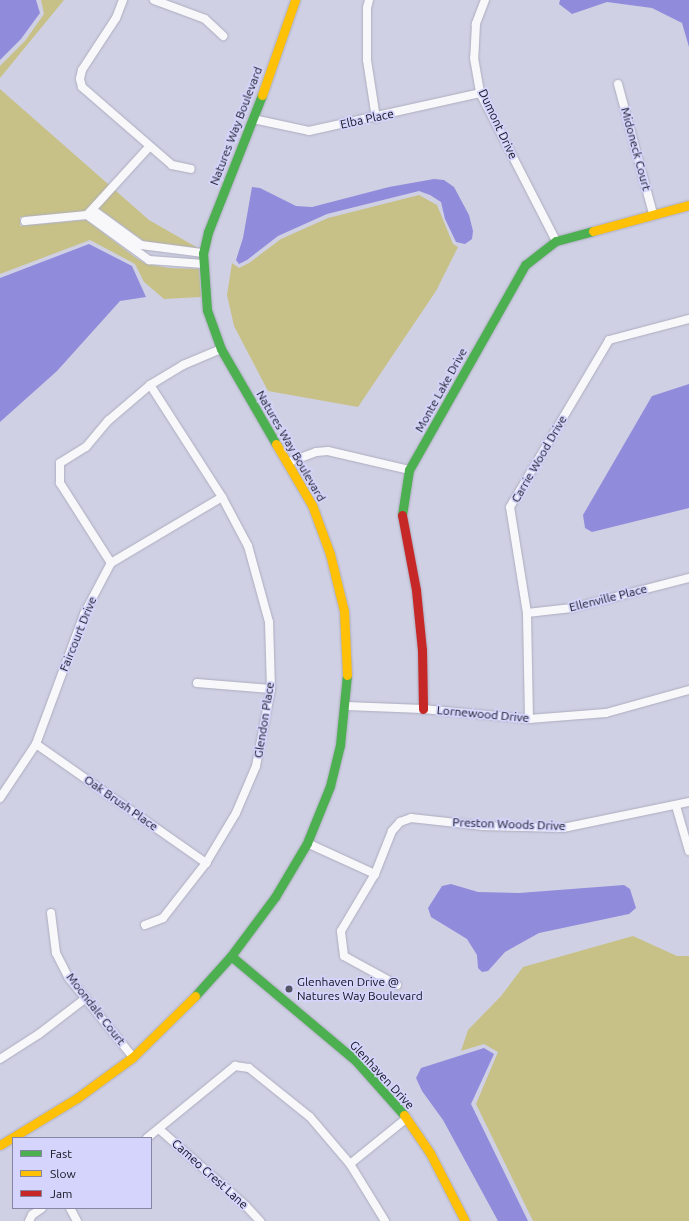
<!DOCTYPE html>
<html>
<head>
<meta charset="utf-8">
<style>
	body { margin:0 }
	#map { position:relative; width:689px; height:1221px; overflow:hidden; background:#d0d0e5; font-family:Ubuntu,sans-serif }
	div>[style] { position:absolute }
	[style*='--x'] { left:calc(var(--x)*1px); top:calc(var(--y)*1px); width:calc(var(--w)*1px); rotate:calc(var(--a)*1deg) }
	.green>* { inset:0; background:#c7c187 }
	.water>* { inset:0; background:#918bdb }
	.roads { filter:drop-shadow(0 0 1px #adadbe) drop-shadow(0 0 1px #adadbe) }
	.street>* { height:8px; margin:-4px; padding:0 4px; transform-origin:4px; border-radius:4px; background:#f8f8fb }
	.fast>* { height:9px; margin:-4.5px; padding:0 4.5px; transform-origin:4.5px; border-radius:4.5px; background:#4caf50 }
	.slow>* { height:9px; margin:-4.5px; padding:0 4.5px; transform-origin:4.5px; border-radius:4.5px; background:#ffc107 }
	.jam>* { height:9px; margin:-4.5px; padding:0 4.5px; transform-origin:4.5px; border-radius:4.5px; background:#c62828 }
	.dots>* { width:11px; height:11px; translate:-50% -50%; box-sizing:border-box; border:2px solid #d4d4fc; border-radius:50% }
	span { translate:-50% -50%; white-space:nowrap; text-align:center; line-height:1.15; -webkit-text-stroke:3.5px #d4d4fc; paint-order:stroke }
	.street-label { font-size:12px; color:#12121f }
	.poi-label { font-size:12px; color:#12121f }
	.left { translate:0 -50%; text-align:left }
	.legend { position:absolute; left:12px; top:1137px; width:140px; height:72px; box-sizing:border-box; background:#d4d4fc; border:1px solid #8686a4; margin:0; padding:5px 7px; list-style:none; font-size:12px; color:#12121f }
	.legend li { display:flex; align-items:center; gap:8px; height:20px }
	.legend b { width:20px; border:1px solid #8686a4 }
</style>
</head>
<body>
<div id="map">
	<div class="green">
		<i style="clip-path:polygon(41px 0,64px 0,0 78px,0 66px,25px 41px,44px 14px)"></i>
		<i style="clip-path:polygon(0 89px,149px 220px,198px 248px,144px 241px,97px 207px,82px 212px,20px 217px,20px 226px,86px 220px,136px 258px,146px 264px,169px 268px,199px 269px,201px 297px,164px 299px,144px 282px,135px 264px,90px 240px,0 274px)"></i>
		<i style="clip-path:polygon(419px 195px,437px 205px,453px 244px,458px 247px,436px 291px,358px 407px,268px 391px,234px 326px,227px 295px,232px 263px,239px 268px,249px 263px,281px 239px,328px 218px)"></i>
		<i style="clip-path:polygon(633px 936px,677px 956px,689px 956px,689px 1221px,533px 1221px,476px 1104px,498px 1052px,484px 1044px,461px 1051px,468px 1030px,501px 996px,523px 967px)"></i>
	</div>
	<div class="water">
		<i style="clip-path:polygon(0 0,36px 0,40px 13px,21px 39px,0 60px)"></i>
		<i style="clip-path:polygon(560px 0,689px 0,689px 47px,682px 23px,652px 8px,607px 2px,572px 14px,559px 4px)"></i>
		<i style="clip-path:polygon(434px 179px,444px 180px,454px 187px,469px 215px,473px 231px,472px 239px,465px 244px,456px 242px,445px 219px,441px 202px,430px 195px,419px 191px,327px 214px,278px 236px,247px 260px,239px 264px,236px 260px,243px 238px,252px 187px,260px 188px,296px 206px,312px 207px,389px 187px)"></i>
		<i style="clip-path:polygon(89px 244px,132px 266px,146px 297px,120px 301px,57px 371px,0 422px,0 278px)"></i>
		<i style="clip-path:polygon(689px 384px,689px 508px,592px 532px,585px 528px,583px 515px,652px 396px)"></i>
		<i style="clip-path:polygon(451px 884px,478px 892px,519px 893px,624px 885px,630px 889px,636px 908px,629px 914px,539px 933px,505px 952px,488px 971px,482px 972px,478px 968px,477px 955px,467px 939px,431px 917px,428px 908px,442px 886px)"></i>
		<i style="clip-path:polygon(484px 1048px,494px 1054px,471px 1104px,528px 1221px,498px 1221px,443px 1120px,422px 1091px,416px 1078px,421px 1068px)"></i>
	</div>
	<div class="roads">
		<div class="street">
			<i style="--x:123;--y:0;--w:19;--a:111"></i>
			<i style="--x:116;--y:18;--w:62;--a:123.2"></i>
			<i style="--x:82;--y:70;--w:9;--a:103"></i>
			<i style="--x:80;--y:79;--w:8;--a:76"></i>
			<i style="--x:82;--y:87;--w:119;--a:40.9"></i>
			<i style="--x:172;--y:165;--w:19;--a:12"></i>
			<i style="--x:154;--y:0;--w:54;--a:20.4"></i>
			<i style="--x:205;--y:19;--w:25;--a:43"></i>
			<i style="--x:369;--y:0;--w:8;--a:104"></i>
			<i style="--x:367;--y:8;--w:52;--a:90"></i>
			<i style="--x:367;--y:60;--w:59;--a:81.2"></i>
			<i style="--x:485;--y:0;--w:26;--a:111"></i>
			<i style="--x:476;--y:24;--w:34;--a:93"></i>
			<i style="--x:474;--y:58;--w:36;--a:80"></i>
			<i style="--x:480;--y:93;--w:166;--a:62.8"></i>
			<i style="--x:618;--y:84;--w:135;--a:74.9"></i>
			<i style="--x:253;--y:119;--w:57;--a:12.1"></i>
			<i style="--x:309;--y:131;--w:175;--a:-12.5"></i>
			<i style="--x:93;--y:210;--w:59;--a:36.1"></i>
			<i style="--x:141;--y:245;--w:63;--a:7.4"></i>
			<i style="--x:87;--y:215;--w:77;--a:36"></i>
			<i style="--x:149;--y:260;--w:55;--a:4.2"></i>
			<i style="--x:25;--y:221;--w:62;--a:-5.5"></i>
			<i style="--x:87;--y:215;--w:92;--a:-47.6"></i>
			<i style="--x:289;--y:462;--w:29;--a:-20"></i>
			<i style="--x:316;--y:452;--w:12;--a:-5"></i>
			<i style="--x:328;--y:451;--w:83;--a:13.2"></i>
			<i style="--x:111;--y:563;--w:95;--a:-122.5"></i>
			<i style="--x:60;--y:483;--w:20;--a:-90"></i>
			<i style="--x:60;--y:463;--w:31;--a:-32"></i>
			<i style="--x:86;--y:447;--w:35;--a:-50"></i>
			<i style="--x:109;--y:420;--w:54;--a:-40.5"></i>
			<i style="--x:150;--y:385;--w:39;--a:-31"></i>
			<i style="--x:183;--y:365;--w:41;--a:-22.8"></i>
			<i style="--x:527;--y:613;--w:45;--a:-6.3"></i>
			<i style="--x:572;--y:608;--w:121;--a:-14.4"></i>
			<i style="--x:197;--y:683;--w:74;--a:4.6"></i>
			<i style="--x:346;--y:706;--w:77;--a:2.2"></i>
			<i style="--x:423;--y:709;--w:106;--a:5.4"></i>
			<i style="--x:529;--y:719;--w:77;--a:-4.5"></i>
			<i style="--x:606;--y:713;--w:86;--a:-15.5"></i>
			<i style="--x:529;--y:719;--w:106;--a:-91.1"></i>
			<i style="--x:527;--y:613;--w:107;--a:-99.1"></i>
			<i style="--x:510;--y:507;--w:194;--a:-59.3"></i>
			<i style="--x:609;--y:340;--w:83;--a:-14.7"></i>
			<i style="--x:36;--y:744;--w:208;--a:35"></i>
			<i style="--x:0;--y:798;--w:65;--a:-56.3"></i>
			<i style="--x:36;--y:744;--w:139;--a:-69.7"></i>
			<i style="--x:84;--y:614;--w:58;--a:-62.1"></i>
			<i style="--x:111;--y:563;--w:129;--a:-30.7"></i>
			<i style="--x:676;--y:806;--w:47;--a:73.9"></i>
			<i style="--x:307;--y:843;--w:75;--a:24.5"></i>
			<i style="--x:51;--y:913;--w:40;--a:82.9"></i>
			<i style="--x:56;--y:953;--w:27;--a:63"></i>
			<i style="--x:68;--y:977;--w:103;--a:50.9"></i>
			<i style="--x:145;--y:925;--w:19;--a:-21"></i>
			<i style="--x:163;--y:918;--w:70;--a:-52"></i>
			<i style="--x:206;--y:863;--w:58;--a:-59"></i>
			<i style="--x:236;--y:813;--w:51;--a:-66.9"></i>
			<i style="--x:256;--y:766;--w:78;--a:-79"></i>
			<i style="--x:271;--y:689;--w:67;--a:-91.7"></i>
			<i style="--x:269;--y:622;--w:79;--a:-105.4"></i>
			<i style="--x:248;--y:546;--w:55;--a:-118"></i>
			<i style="--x:222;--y:497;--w:133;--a:-122.7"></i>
			<i style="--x:397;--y:985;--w:60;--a:-151.3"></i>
			<i style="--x:344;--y:956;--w:25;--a:-97"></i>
			<i style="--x:341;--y:931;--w:66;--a:-59.2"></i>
			<i style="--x:375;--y:874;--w:46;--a:-68.4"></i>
			<i style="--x:392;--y:831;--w:12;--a:-48"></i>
			<i style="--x:400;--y:822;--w:12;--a:-20"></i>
			<i style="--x:411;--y:818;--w:73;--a:6.3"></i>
			<i style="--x:484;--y:826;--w:79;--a:1.5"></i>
			<i style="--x:563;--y:828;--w:129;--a:-11.7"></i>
			<i style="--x:0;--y:1059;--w:46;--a:-32.7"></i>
			<i style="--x:39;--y:1034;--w:59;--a:-37.5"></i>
			<i style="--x:159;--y:1129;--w:116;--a:41.5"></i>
			<i style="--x:246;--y:1206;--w:21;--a:47"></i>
			<i style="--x:147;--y:1138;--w:114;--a:-39.3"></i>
			<i style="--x:235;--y:1066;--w:14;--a:8"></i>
			<i style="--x:249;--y:1068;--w:78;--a:38.8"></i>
			<i style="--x:310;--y:1117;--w:62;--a:49.6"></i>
			<i style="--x:350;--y:1164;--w:67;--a:58.4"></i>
			<i style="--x:350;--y:1164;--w:73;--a:-38.9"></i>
			<i style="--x:70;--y:1208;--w:15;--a:62"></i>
			<i style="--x:29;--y:1221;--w:7;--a:-63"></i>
			<i style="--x:32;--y:1215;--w:12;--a:-35"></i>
		</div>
		<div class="fast">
			<i style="--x:262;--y:95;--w:147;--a:111.5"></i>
			<i style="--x:208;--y:232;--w:22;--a:103"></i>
			<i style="--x:203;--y:253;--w:57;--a:86"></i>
			<i style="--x:207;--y:310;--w:41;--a:70.3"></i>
			<i style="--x:221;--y:349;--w:110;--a:59.9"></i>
			<i style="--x:402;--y:515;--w:46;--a:-81.2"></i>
			<i style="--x:409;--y:470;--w:236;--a:-60.5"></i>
			<i style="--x:525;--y:265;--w:39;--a:-38"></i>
			<i style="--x:556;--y:241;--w:38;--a:-15"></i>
			<i style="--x:231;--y:956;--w:163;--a:40"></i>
			<i style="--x:356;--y:1061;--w:72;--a:48.4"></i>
			<i style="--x:195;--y:996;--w:54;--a:-48"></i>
			<i style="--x:231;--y:956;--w:74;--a:-53.3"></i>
			<i style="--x:275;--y:897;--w:63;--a:-59.3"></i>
			<i style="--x:307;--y:843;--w:61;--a:-68"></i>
			<i style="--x:330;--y:786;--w:42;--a:-76.3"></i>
			<i style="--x:340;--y:745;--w:70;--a:-84.3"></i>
		</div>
		<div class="slow">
			<i style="--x:262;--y:95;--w:101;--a:-70.8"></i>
			<i style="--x:593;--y:231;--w:99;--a:-15.2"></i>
			<i style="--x:276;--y:444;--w:71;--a:59.5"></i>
			<i style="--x:312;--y:505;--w:52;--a:69.8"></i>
			<i style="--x:330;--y:554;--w:59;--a:76.2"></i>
			<i style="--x:344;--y:611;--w:64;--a:87.3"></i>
			<i style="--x:404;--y:1115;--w:46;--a:55.6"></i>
			<i style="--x:430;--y:1153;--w:76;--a:62.8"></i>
			<i style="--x:0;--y:1145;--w:90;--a:-31.4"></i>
			<i style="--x:77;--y:1098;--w:69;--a:-36.2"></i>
			<i style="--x:133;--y:1057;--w:87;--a:-44.5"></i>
		</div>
		<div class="jam">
			<i style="--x:402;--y:515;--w:76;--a:79.4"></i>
			<i style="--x:416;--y:590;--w:60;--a:84.3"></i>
			<i style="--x:422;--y:650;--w:59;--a:89"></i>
		</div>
	</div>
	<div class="dots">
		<i style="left:289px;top:989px;background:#545464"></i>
	</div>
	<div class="street-label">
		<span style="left:367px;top:119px;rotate:-12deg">Elba Place</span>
		<span style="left:498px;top:124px;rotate:65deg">Dumont Drive</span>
		<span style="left:236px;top:126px;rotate:-69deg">Natures Way Boulevard</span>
		<span style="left:636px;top:149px;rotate:75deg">Midoneck Court</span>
		<span style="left:441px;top:390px;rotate:-61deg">Monte Lake Drive</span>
		<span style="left:291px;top:446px;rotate:60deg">Natures Way Boulevard</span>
		<span style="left:539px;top:459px;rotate:-60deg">Carrie Wood Drive</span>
		<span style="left:608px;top:598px;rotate:-14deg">Ellenville Place</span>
		<span style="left:78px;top:634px;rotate:-68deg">Faircourt Drive</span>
		<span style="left:483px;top:714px;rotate:5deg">Lornewood Drive</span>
		<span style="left:264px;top:720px;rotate:-81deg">Glendon Place</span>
		<span style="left:121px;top:803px;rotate:35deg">Oak Brush Place</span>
		<span style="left:509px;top:824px;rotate:2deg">Preston Woods Drive</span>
		<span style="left:96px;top:1009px;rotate:52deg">Moondale Court</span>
		<span style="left:382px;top:1075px;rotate:47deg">Glenhaven Drive</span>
		<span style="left:210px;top:1174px;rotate:42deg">Cameo Crest Lane</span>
	</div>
	<div class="poi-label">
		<span class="left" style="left:297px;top:989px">Glenhaven Drive @<br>Natures Way Boulevard</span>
	</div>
	<ul class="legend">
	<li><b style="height:5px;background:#4caf50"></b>Fast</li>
	<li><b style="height:5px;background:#ffc107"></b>Slow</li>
	<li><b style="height:5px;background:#c62828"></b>Jam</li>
	</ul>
</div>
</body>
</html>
